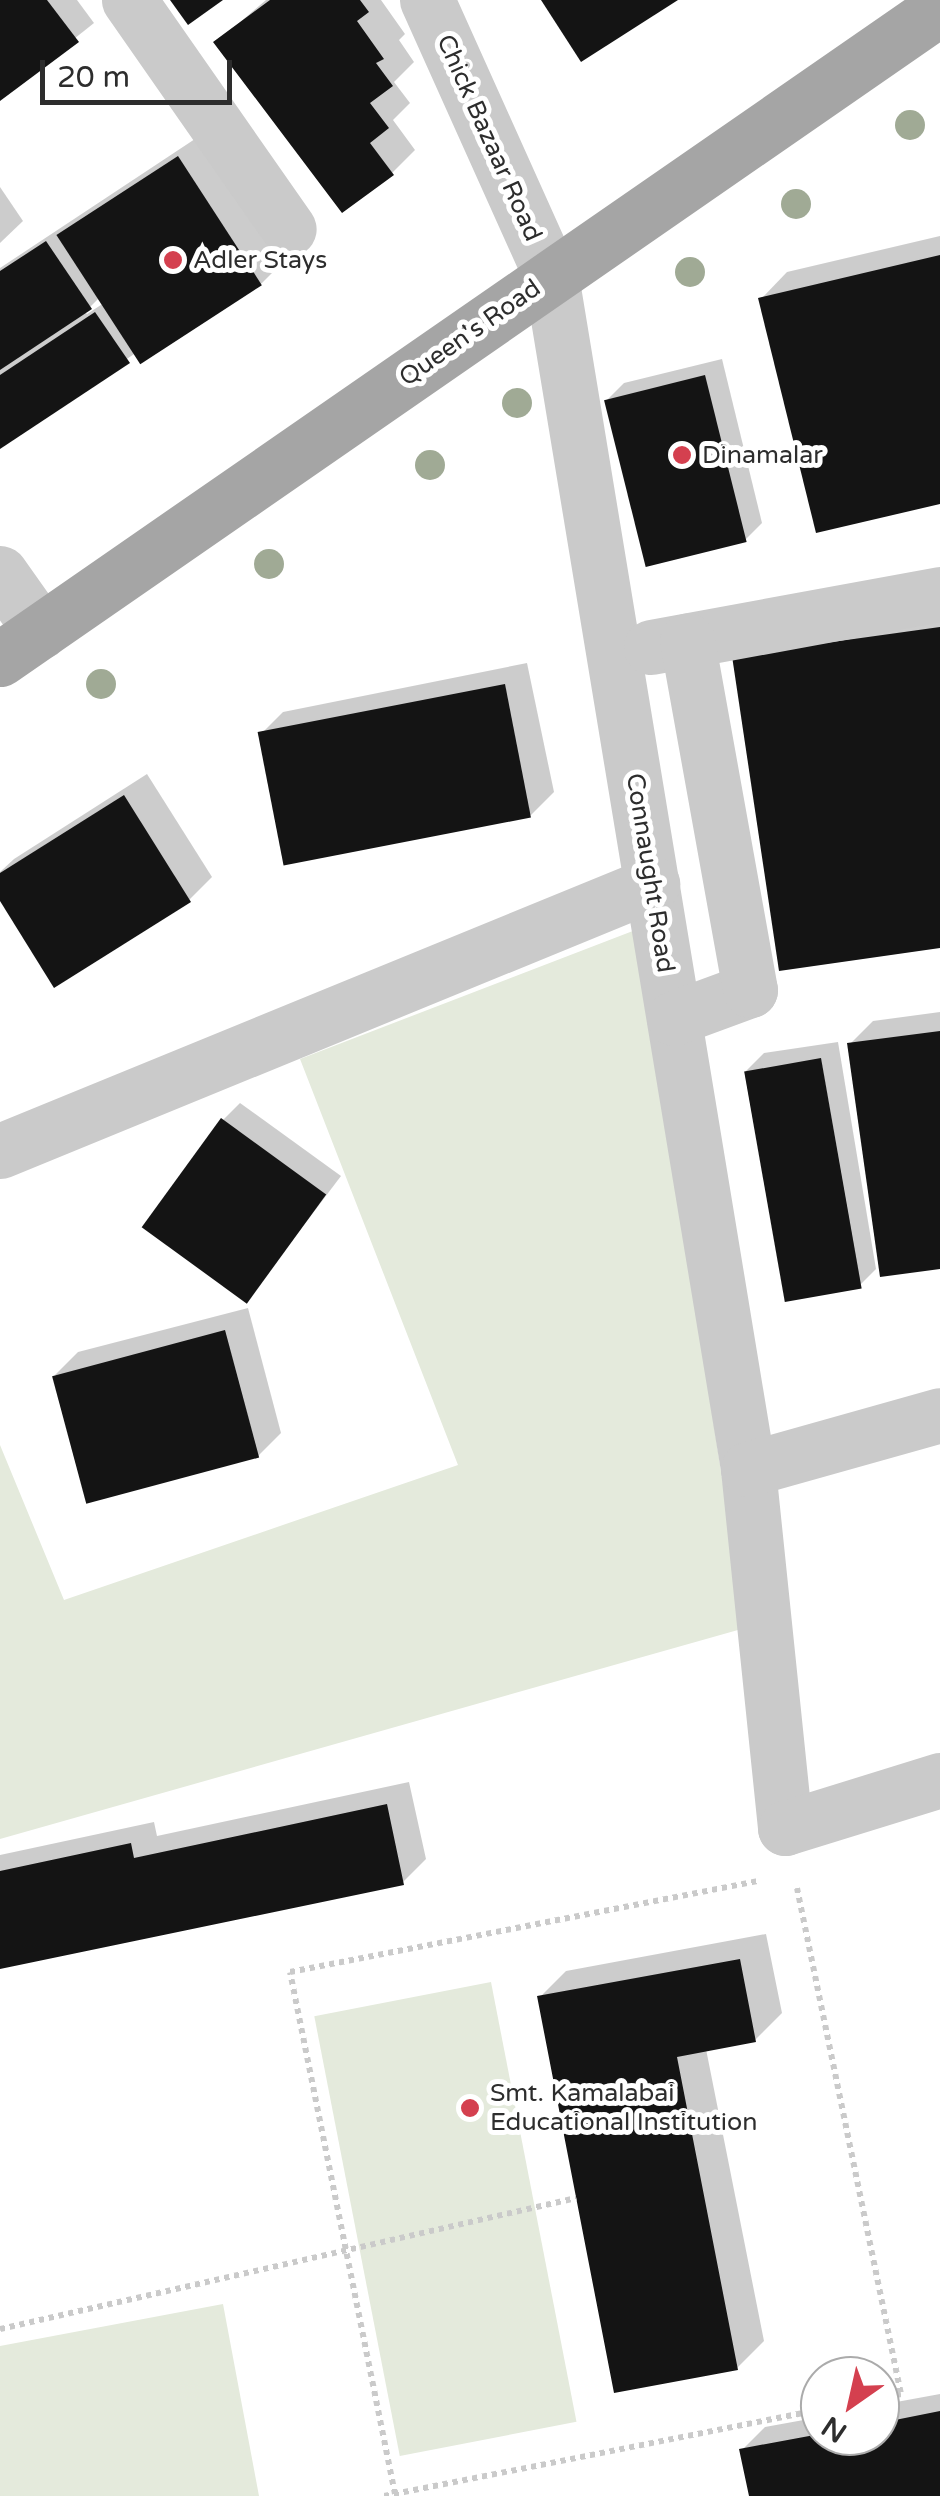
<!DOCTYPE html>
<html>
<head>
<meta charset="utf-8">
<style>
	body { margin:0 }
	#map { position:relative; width:940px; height:2496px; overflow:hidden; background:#fff; font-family:"Varela Round",sans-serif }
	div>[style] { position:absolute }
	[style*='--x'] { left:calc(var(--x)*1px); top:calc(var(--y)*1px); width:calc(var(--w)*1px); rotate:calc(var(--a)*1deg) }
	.green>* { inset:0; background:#e4eadc; transform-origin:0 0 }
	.shadow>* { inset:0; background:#0003 }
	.building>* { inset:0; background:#141414; transform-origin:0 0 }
	.path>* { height:6px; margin-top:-3px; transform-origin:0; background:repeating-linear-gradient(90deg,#cacaca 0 5px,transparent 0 10px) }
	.minor>* { height:55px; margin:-27.5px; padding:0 27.5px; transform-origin:27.5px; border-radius:27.5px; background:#cacaca }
	.major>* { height:55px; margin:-27.5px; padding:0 27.5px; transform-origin:27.5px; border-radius:27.5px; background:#a5a5a5 }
	.trees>* { width:30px; height:30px; margin:-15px; border-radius:50%; background:#a0aa95 }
	.dots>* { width:28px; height:28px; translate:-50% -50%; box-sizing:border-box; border:5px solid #fff; border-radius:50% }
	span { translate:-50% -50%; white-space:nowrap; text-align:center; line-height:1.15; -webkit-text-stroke:10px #fff; paint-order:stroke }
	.street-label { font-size:25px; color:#2d2d2d }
	.poi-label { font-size:25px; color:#2d2d2d }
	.left { translate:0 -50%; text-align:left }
	.north { position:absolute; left:800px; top:2356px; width:100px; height:100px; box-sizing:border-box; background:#fff; border:2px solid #ababab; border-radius:50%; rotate:214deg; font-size:28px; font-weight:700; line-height:40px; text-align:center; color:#2d2d2d }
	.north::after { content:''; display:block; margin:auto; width:35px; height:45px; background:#d4404f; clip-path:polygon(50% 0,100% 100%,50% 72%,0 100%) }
	.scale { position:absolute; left:40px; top:60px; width:192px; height:45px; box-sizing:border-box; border:5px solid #2d2d2d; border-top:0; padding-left:12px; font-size:30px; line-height:35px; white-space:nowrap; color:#2d2d2d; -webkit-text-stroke:8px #fff; paint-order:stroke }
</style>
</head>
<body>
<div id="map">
	<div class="green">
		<i style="clip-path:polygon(638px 929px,745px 1628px,0 1839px,0 1445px,64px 1600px,458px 1465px,300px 1059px)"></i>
		<i style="left:491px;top:1982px;width:448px;height:180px;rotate:79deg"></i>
		<i style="clip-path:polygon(223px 2304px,259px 2496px,0 2496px,0 2346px)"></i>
	</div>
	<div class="shadow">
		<i style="clip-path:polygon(0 0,77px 0,94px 23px,0 98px)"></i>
		<i style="clip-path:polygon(266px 0,381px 0,405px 34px,399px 40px,414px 62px,394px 82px,410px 103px,393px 120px,415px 150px,392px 173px,217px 42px)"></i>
		<i style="clip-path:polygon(evenodd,201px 135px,285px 260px,262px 283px,142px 361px,137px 352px,0 446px,0 268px,201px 135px,100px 297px,104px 303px,87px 314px,85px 312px,100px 297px)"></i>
		<i style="clip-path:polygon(0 187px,23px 221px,0 243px)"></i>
		<i style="clip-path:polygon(940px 236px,940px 501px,761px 299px,787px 272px)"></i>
		<i style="clip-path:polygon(722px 359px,762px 523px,745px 540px,607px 400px,624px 383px)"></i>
		<i style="clip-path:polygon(940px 603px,940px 946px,735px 657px)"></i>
		<i style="clip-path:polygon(527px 663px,554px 792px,531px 815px,260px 735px,283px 712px)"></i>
		<i style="clip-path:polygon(147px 774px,212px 877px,189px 900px,0 897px,0 872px,14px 859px)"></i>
		<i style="clip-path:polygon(940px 1012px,940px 1267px,850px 1044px,873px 1021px)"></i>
		<i style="clip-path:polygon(838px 1042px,876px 1269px,858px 1287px,746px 1071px,764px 1053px)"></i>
		<i style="clip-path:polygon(240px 1103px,341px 1176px,247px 1300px,223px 1120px)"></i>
		<i style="clip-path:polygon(248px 1308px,281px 1433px,258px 1456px,55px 1375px,78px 1352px)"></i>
		<i style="clip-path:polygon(409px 1782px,426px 1859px,403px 1882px,0 1967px,0 1855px,154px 1822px,157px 1836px)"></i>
		<i style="clip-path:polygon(766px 1934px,782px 2013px,755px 2040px,706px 2049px,764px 2341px,737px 2368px,540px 1997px,566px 1971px)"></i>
		<i style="clip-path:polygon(940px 2394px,940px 2496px,751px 2496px,742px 2450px,765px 2427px,820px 2417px,820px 2436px,880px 2436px,880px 2405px)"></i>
	</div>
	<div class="building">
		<i style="clip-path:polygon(0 0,47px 0,79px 42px,0 101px)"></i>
		<i style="clip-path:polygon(170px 0,223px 0,188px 25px)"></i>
		<i style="clip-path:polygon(270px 0,360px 0,369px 12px,357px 21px,384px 59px,376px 63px,393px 86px,370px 103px,389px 128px,370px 143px,394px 175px,342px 213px,213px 42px)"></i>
		<i style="clip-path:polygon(541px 0,678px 0,581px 62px)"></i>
		<i style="left:178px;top:156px;width:154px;height:145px;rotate:57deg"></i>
		<i style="clip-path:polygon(46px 241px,92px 309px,0 370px,0 271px)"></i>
		<i style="clip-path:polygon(940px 255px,940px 504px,816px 533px,758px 298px)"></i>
		<i style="clip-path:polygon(95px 312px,130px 363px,0 449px,0 375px)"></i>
		<i style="left:705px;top:375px;width:172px;height:104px;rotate:76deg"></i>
		<i style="clip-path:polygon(940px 627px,940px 948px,779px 971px,732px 656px)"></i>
		<i style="left:505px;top:684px;width:136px;height:252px;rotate:79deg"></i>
		<i style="clip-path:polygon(124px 795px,191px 902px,54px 988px,0 901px,0 873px)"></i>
		<i style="clip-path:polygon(940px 1031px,940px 1269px,880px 1277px,847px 1043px)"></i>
		<i style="left:821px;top:1058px;width:234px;height:78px;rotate:80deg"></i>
		<i style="left:221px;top:1118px;width:130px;height:135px;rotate:36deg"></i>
		<i style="left:225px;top:1330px;width:132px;height:179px;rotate:75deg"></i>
		<i style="clip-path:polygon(387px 1804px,404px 1885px,0 1969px,0 1871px,131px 1843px,134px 1858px)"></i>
		<i style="clip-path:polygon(740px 1959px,756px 2042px,677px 2057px,738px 2370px,614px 2393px,537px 1996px)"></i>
		<i style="clip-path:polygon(940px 2411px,940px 2496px,749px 2496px,739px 2449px,820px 2434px,880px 2436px,880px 2423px)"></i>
	</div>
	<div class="path">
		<i style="--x:797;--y:1888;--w:517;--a:78.39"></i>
		<i style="--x:901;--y:2394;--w:21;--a:169"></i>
		<i style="--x:0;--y:2329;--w:591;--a:-12.81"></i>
		<i style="--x:395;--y:2494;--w:532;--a:-101.37"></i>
		<i style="--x:290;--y:1972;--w:476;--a:-11"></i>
		<i style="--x:384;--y:2496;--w:444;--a:-11.2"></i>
	</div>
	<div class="minor">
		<i style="--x:129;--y:0;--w:279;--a:55.1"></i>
		<i style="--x:427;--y:0;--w:303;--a:65.8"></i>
		<i style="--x:551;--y:276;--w:1209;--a:80.62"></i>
		<i style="--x:748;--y:1469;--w:361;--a:84.1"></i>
		<i style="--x:785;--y:1828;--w:162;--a:-17.2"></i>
		<i style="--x:0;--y:573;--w:71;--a:54.7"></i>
		<i style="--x:651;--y:647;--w:294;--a:-10.4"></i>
		<i style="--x:674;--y:1018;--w:81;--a:-20.2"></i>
		<i style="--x:750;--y:990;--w:355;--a:-100.2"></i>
		<i style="--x:0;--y:1151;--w:705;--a:-22.27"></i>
		<i style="--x:748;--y:1469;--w:199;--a:-15.7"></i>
	</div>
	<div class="major">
		<i style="--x:0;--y:659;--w:1143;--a:-34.7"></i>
	</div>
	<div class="trees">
		<i style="left:910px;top:125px"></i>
		<i style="left:796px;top:204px"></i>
		<i style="left:690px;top:272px"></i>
		<i style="left:517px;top:403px"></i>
		<i style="left:430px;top:465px"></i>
		<i style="left:269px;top:564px"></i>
		<i style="left:101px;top:684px"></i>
	</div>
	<div class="dots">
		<i style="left:173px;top:260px;background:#d4404f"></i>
		<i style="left:682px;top:455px;background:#d4404f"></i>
		<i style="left:470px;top:2108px;background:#d4404f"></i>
	</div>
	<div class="street-label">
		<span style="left:489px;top:138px;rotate:66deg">Chick Bazaar Road</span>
		<span style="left:470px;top:333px;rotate:-35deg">Queen's Road</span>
		<span style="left:650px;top:873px;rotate:81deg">Connaught Road</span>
	</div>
	<div class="poi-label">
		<span class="left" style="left:193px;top:260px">Adler Stays</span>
		<span class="left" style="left:702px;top:455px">Dinamalar</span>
		<span class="left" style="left:490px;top:2108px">Smt. Kamalabai<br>Educational Institution</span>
	</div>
	<div class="north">N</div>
	<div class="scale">20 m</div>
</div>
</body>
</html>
